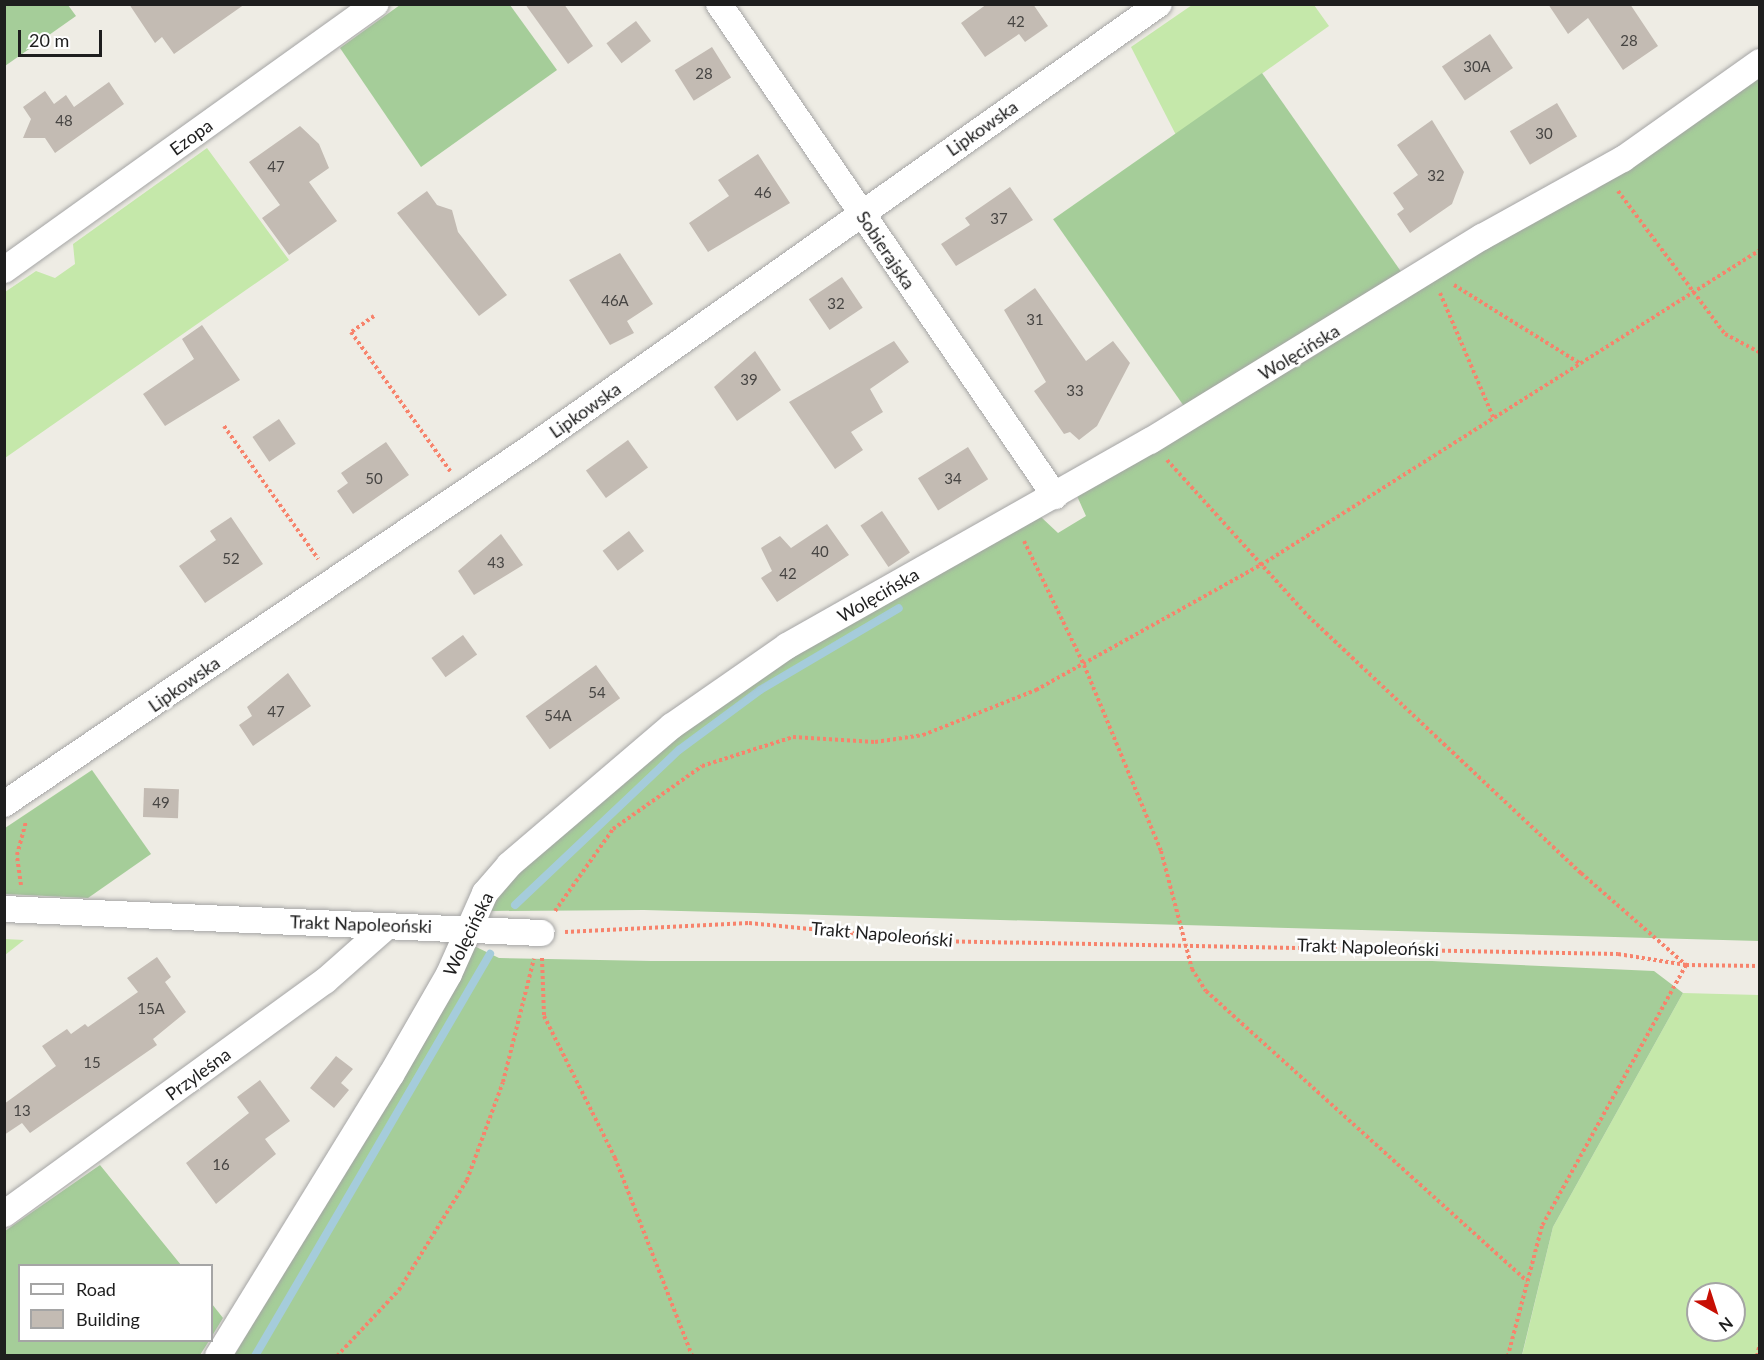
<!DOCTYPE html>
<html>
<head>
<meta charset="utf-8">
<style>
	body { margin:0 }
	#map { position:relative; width:1764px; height:1360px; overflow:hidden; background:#eeece4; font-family:Lato,sans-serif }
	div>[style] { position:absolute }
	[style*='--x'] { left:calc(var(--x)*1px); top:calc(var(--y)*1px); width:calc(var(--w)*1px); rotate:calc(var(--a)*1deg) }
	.grass>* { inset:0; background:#c5e8aa }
	.forest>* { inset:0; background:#a5cd99; transform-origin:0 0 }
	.stream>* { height:8px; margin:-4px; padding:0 4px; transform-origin:4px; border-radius:4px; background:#a5ccdb }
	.building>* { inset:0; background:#c3bbb3; transform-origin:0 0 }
	.path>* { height:4px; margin-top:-2px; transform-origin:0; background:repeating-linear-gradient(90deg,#f7836c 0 3px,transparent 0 6px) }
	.roads { filter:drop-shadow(0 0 2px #a5a5a5) drop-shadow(0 0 2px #a5a5a5) }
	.street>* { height:26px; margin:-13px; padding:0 13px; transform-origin:13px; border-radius:13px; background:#fff }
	span { translate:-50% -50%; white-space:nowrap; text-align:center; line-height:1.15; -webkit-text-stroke:5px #fff; paint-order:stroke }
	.number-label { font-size:15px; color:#474543 }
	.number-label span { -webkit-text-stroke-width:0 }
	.street-label { font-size:18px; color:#1e1e1e }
	.frame { position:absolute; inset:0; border:6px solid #1e1e1e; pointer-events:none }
	.legend { position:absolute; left:18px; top:1264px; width:195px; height:78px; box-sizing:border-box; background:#fff; border:2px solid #a5a5a5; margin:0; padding:8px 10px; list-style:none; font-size:18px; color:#1e1e1e }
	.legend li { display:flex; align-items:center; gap:12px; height:30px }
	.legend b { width:30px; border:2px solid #a5a5a5 }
	.north { position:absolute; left:1686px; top:1282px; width:60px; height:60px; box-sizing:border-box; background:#fff; border:2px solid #a5a5a5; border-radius:50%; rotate:141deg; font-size:16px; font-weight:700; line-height:24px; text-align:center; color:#1e1e1e }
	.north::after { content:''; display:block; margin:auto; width:21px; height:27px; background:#c70f04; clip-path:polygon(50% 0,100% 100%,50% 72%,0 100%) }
	.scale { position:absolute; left:18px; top:30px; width:84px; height:27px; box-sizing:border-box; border:3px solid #1e1e1e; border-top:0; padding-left:8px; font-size:18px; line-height:21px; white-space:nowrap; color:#1e1e1e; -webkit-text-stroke:4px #fff; paint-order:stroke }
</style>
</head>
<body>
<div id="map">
	<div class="grass">
		<i style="clip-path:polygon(1192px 5px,1314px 5px,1329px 26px,1176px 135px,1131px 47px)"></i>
		<i style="clip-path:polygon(207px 148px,289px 260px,5px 458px,5px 292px,36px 271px,55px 278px,75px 264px,73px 244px)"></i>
		<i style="clip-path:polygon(5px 939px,24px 940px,5px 955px)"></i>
		<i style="clip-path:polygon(evenodd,1683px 993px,1759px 995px,1759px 1355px,1522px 1356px,1553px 1227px,1683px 993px,1698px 1294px,1734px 1294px,1734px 1330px,1698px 1330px,1698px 1294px)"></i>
	</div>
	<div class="forest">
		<i style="clip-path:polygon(5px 4px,68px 5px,76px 16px,5px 66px)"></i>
		<i style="clip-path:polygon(400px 5px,510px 5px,557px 70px,421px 167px,340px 48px)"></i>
		<i style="left:1262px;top:73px;width:245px;height:255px;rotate:55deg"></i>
		<i style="clip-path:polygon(1759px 77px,1759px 941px,644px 910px,490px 911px,512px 873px,739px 686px,1041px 517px,1058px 533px,1086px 516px,1077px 496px,1314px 356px,1494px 240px,1595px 190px)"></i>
		<i style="clip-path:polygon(92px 770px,151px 854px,88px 898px,5px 894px,5px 828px)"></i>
		<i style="clip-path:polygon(472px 945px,499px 958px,652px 961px,1432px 961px,1654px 971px,1683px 993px,1553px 1227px,1522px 1355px,234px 1356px)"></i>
		<i style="clip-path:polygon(100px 1165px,181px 1265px,20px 1266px,20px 1340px,209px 1341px,200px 1355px,5px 1355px,5px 1231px)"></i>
		<i style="clip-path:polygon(212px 1304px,223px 1318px,212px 1336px)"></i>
	</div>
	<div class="stream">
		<i style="--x:515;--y:905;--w:226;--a:-43.4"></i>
		<i style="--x:679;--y:750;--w:101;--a:-36.5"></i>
		<i style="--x:760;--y:690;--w:161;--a:-30.5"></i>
		<i style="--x:255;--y:1356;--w:466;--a:-59.7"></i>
	</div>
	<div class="building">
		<i style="clip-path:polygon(129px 4px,245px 4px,174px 54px,162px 37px,155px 43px)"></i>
		<i style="clip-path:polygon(525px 4px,564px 4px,593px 46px,568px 64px)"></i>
		<i style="clip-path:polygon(987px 4px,1033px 4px,1048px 26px,1025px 42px,1019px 34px,985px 57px,961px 23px)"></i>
		<i style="clip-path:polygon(1548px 4px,1630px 4px,1658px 46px,1623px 70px,1588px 18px,1568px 34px)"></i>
		<i style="left:636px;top:21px;width:25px;height:37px;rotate:53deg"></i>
		<i style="left:1490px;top:34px;width:41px;height:58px;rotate:56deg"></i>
		<i style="left:712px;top:47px;width:36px;height:44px;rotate:58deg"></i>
		<i style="clip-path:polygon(109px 82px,124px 104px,55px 153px,45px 138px,23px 138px,31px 119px,23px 107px,45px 91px,54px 104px,66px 95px,74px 107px)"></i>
		<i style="left:1557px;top:103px;width:39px;height:55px;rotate:59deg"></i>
		<i style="clip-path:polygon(1432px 120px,1464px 172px,1452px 204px,1410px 233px,1397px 214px,1404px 209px,1393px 193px,1418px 175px,1397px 145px)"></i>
		<i style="clip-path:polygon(300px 126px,319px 144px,329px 168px,309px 182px,337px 221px,289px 255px,262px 218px,280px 205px,249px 162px)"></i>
		<i style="clip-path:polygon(758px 154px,790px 203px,708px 252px,689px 223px,729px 196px,718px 180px)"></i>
		<i style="clip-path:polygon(1010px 187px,1033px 220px,956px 266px,941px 244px,970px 225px,965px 218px)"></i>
		<i style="clip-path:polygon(427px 191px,437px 205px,452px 210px,458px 232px,507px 295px,479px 316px,397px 213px)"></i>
		<i style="clip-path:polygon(620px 253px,653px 304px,627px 321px,634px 333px,610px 345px,569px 280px)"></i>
		<i style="left:842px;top:277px;width:37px;height:40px;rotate:56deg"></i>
		<i style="clip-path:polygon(1035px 288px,1086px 361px,1113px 341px,1130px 363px,1097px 426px,1079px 440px,1070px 432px,1064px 434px,1034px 391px,1046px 382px,1004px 310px)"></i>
		<i style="clip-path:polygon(202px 325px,240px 380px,165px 426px,143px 394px,194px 359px,182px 339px)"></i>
		<i style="clip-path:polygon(894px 341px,909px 362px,870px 389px,883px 412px,851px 432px,863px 450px,835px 469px,789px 402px)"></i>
		<i style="clip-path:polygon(755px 351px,781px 390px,737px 421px,714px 387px)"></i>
		<i style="left:279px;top:419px;width:30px;height:32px;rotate:56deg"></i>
		<i style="left:628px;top:440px;width:34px;height:52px;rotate:54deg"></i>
		<i style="clip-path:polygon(386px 442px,409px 475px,353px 514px,337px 491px,348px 483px,341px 473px)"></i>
		<i style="left:968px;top:447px;width:38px;height:59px;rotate:58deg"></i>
		<i style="left:882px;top:511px;width:50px;height:26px;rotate:56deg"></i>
		<i style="clip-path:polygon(231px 517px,263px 564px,205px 603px,179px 566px,216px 540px,210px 531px)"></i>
		<i style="clip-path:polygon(827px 524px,849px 555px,777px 602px,761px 578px,772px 571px,761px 548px,780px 536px,791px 548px)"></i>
		<i style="left:629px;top:531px;width:25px;height:33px;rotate:53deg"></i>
		<i style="clip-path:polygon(501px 534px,523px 565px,474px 595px,458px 571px)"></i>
		<i style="left:463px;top:635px;width:24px;height:39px;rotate:54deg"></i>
		<i style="left:596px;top:665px;width:41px;height:87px;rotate:54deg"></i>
		<i style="clip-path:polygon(288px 673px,311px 706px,253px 746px,239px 725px,252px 716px,247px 707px)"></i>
		<i style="left:144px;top:788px;width:35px;height:29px;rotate:2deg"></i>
		<i style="clip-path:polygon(157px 957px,171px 977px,165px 982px,186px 1012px,153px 1039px,157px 1045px,30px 1133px,22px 1123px,4px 1135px,4px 1104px,56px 1066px,42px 1046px,67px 1029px,71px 1034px,85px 1024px,88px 1027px,138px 992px,127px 978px)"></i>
		<i style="clip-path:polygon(336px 1056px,353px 1069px,341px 1083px,349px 1090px,334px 1108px,310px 1088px)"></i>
		<i style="clip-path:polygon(260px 1080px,290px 1121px,265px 1139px,276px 1154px,216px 1204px,186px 1163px,249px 1113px,237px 1097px)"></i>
	</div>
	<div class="path">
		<i style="--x:1618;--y:191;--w:179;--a:53.2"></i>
		<i style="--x:1725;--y:334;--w:40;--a:28"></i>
		<i style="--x:1454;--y:285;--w:150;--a:31.9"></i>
		<i style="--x:1440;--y:293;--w:137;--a:66.8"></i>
		<i style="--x:374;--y:316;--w:28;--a:145"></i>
		<i style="--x:351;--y:332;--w:171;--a:54.5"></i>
		<i style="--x:224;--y:426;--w:163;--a:54.7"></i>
		<i style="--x:1167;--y:460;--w:210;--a:47.9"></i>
		<i style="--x:1308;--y:616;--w:375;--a:43.3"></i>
		<i style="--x:1581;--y:873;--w:140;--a:41.2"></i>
		<i style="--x:1686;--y:965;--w:298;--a:118.9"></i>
		<i style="--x:1542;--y:1226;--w:134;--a:104.7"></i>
		<i style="--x:1024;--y:541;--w:138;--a:64.2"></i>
		<i style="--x:1084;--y:665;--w:201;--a:67.5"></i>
		<i style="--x:1161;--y:851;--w:122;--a:75.3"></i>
		<i style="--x:1192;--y:969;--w:26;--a:58"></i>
		<i style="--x:1206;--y:991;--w:433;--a:42.1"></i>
		<i style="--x:21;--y:885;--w:30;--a:-98"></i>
		<i style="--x:17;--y:855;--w:34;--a:-75"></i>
		<i style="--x:555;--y:911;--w:100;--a:-54.7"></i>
		<i style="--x:613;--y:829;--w:109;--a:-35.3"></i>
		<i style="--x:702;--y:766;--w:96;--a:-17.7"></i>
		<i style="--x:793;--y:737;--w:82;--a:3.5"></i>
		<i style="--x:875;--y:742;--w:49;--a:-8.3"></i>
		<i style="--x:923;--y:735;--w:122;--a:-21.7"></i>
		<i style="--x:1036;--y:690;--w:257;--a:-29.1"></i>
		<i style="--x:1261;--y:565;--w:590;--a:-32.26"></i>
		<i style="--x:565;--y:932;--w:184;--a:-2.8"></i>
		<i style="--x:749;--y:923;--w:184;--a:5.6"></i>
		<i style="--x:932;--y:941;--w:686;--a:1.09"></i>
		<i style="--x:1618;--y:954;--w:69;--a:9.2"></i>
		<i style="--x:1686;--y:965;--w:74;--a:0.8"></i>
		<i style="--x:542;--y:958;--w:58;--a:88"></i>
		<i style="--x:544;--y:1016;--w:159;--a:63.4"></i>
		<i style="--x:615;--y:1158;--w:212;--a:68.7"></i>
		<i style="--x:337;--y:1356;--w:91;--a:-46.8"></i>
		<i style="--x:399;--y:1290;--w:129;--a:-58.3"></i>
		<i style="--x:467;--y:1180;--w:104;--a:-69.8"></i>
		<i style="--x:503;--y:1082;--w:127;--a:-75.9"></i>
		<i style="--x:1757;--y:1356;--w:13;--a:-77"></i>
	</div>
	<div class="roads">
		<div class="street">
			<i style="--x:719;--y:4;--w:596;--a:55.67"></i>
			<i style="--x:4;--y:270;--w:457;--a:-35.6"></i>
			<i style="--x:4;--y:804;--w:634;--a:-34.07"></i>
			<i style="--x:529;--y:449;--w:771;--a:-35.24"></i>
			<i style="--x:4;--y:909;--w:538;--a:2.56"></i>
			<i style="--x:4;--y:1214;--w:397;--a:-36"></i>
			<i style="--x:325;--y:981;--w:81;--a:-41.5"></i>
			<i style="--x:218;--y:1356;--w:330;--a:-58.4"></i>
			<i style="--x:391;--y:1075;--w:116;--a:-60.1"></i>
			<i style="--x:449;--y:974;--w:89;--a:-66"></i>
			<i style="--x:485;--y:893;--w:37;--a:-49"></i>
			<i style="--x:509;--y:865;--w:214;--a:-40.5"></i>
			<i style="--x:672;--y:726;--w:140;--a:-34.8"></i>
			<i style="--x:787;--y:646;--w:417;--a:-29.5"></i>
			<i style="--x:1150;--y:441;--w:390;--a:-31.6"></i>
			<i style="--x:1482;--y:237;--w:161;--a:-29"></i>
			<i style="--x:1623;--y:159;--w:168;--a:-35.3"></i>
		</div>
	</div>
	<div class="number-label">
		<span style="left:1016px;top:22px">42</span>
		<span style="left:1629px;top:41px">28</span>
		<span style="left:1477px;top:67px">30A</span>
		<span style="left:704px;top:74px">28</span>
		<span style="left:64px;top:121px">48</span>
		<span style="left:1544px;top:134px">30</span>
		<span style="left:276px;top:167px">47</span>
		<span style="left:1436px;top:176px">32</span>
		<span style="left:763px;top:193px">46</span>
		<span style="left:999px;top:219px">37</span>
		<span style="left:615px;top:301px">46A</span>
		<span style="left:836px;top:304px">32</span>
		<span style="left:1035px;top:320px">31</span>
		<span style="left:749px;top:380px">39</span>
		<span style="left:1075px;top:391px">33</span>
		<span style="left:374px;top:479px">50</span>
		<span style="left:953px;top:479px">34</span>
		<span style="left:820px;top:552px">40</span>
		<span style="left:231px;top:559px">52</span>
		<span style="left:496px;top:563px">43</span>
		<span style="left:788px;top:574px">42</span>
		<span style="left:597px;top:693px">54</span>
		<span style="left:276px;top:712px">47</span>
		<span style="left:558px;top:716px">54A</span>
		<span style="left:161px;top:803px">49</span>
		<span style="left:151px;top:1009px">15A</span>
		<span style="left:92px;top:1063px">15</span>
		<span style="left:22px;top:1111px">13</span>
		<span style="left:221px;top:1165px">16</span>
	</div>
	<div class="street-label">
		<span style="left:982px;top:128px;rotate:-35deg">Lipkowska</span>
		<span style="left:191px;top:137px;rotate:-36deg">Ezopa</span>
		<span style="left:886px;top:250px;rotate:56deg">Sobierajska</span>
		<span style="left:1299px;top:352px;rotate:-31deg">Wolęcińska</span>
		<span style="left:585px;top:410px;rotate:-35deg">Lipkowska</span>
		<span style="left:878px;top:595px;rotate:-30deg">Wolęcińska</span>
		<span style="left:184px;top:684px;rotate:-35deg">Lipkowska</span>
		<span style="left:361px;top:924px;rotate:2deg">Trakt Napoleoński</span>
		<span style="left:468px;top:934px;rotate:-64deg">Wolęcińska</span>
		<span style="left:882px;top:934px;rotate:5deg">Trakt Napoleoński</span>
		<span style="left:1368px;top:947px;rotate:2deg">Trakt Napoleoński</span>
		<span style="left:198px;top:1074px;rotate:-36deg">Przyleśna</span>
	</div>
	<div class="frame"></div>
	<ul class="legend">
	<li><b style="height:8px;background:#fff"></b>Road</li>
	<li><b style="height:16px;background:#c3bbb3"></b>Building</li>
	</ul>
	<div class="north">N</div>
	<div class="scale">20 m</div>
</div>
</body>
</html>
